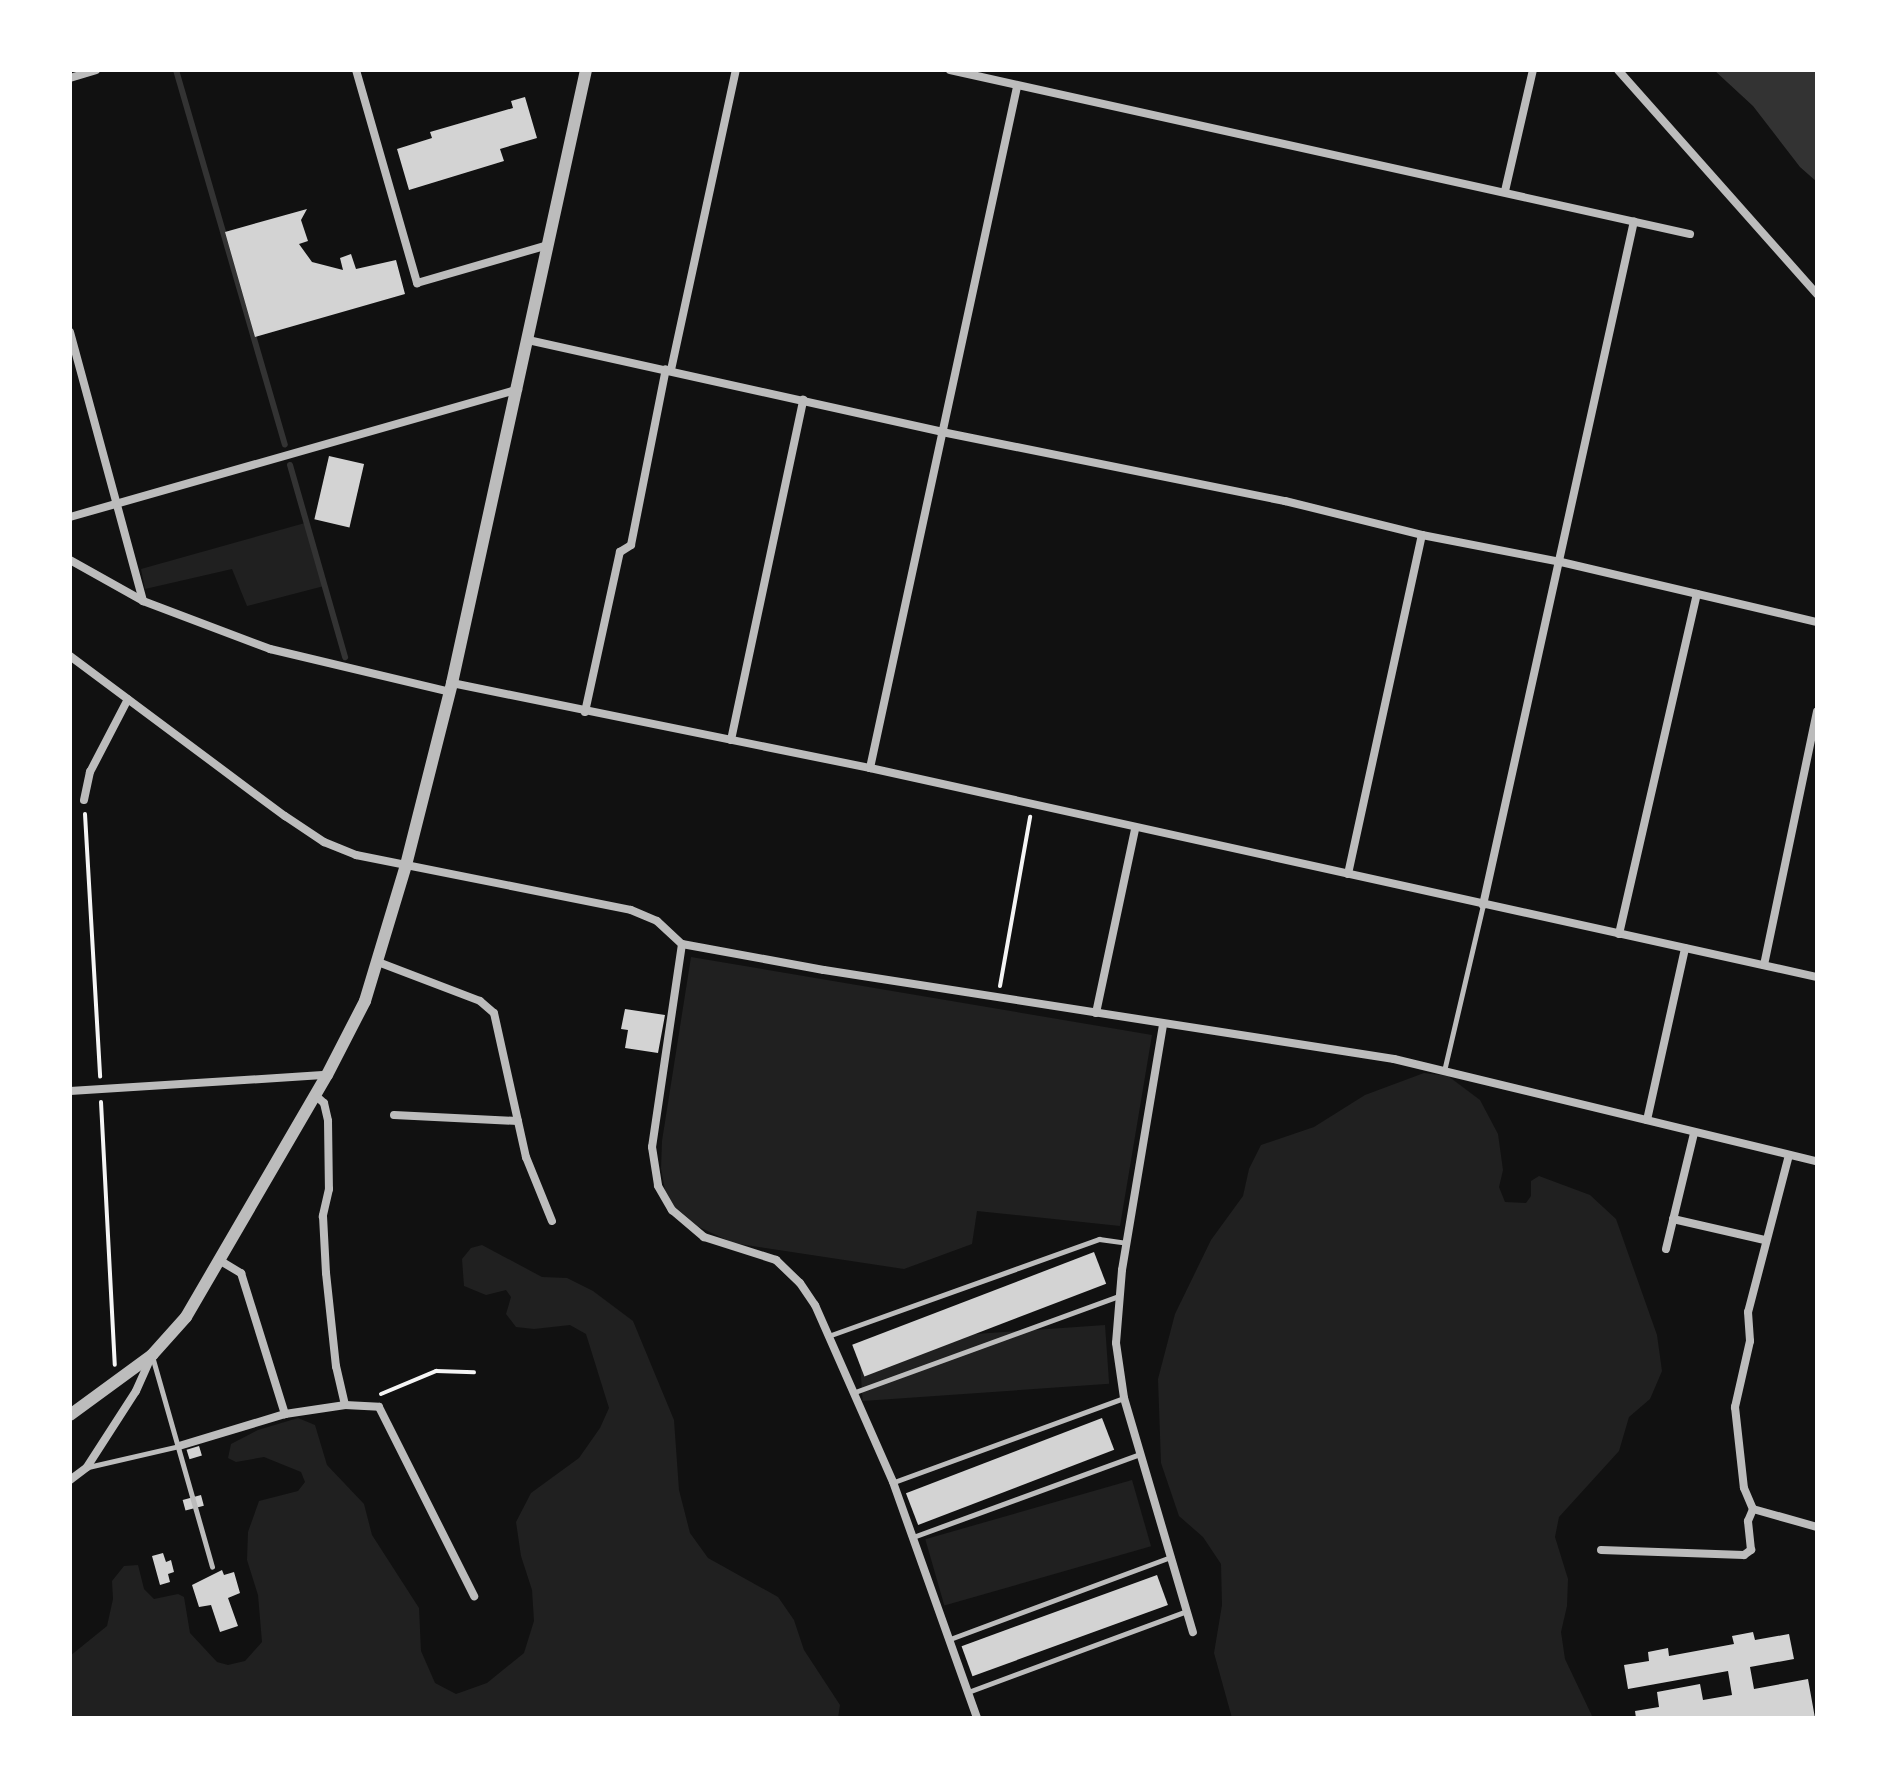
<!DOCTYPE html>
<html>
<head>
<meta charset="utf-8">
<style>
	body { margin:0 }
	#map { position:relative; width:1887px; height:1788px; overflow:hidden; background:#111; font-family:Arial,sans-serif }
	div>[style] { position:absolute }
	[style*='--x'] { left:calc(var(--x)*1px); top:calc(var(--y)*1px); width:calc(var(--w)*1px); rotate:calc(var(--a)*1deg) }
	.green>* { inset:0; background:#202020; transform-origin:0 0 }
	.water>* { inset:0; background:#333 }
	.stream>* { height:6px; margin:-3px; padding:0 3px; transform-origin:3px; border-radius:3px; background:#333 }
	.building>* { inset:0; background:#d3d3d3; transform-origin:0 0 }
	.path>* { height:4px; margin:-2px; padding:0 2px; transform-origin:2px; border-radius:2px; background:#f5f5f5 }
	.service>* { height:5px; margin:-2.5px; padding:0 2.5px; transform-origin:2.5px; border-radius:2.5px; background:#bcbcbc }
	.minor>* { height:8px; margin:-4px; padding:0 4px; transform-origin:4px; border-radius:4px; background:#bcbcbc }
	.tertiary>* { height:12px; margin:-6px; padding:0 6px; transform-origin:6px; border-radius:6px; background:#bcbcbc }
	span { translate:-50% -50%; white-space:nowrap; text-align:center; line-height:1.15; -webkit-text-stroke:8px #fff; paint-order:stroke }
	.frame { position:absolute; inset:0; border:72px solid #fff; pointer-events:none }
</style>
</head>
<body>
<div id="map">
	<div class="green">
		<i style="clip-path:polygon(305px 523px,324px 586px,247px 606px,232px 569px,145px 589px,141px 569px)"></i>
		<i style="clip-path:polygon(691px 957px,1152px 1035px,1120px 1226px,977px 1211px,972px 1244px,904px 1269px,733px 1243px,697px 1226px,674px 1206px,665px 1190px,661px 1169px,662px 1141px)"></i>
		<i style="clip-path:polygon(1424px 1073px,1448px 1076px,1480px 1100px,1498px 1134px,1503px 1170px,1499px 1187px,1505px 1202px,1526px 1203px,1531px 1196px,1531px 1181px,1539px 1176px,1590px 1195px,1616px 1219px,1657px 1335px,1662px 1371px,1650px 1399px,1629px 1417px,1619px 1451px,1559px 1517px,1555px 1537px,1568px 1579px,1567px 1606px,1561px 1632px,1565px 1659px,1593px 1718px,1232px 1718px,1214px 1653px,1222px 1605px,1221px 1564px,1203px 1537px,1179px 1516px,1161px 1463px,1158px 1379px,1175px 1314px,1211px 1240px,1243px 1196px,1249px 1169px,1261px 1145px,1314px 1127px,1365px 1095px)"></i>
		<i style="clip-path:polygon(482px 1245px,542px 1277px,567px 1278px,593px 1291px,633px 1321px,674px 1420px,679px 1490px,690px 1533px,708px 1558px,778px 1597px,794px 1620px,804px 1650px,840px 1705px,838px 1718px,70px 1718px,70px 1656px,107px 1626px,113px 1599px,112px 1581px,124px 1566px,138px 1565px,144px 1589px,154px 1599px,178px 1594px,184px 1597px,190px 1633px,217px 1662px,228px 1665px,245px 1661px,262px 1642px,258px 1595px,247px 1560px,248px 1532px,259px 1501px,298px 1491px,305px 1482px,301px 1472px,264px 1457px,236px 1462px,228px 1458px,231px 1444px,258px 1430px,298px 1418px,315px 1425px,327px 1465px,364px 1504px,372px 1535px,419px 1608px,421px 1651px,435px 1683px,456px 1694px,487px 1683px,524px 1653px,534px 1621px,532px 1590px,521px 1556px,516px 1522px,531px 1493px,579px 1458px,600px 1428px,609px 1408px,586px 1334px,570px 1325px,534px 1329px,516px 1327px,506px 1314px,511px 1297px,506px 1290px,486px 1295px,464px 1286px,462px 1259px,471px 1248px)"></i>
		<i style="left:1105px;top:1325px;width:59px;height:247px;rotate:86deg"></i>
		<i style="left:1132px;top:1480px;width:69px;height:215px;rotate:74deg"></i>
	</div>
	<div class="water">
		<i style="clip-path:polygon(1714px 70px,1817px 70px,1817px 182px,1800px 167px,1753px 106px)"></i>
	</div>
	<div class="stream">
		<i style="--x:176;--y:70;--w:390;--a:73.8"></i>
		<i style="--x:290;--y:465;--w:200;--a:74"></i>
	</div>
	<div class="building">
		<i style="clip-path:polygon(525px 97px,537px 138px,500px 149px,504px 161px,409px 190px,397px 149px,432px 138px,430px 132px,513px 108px,511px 101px)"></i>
		<i style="clip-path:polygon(307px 209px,301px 220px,308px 241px,299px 244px,312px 262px,343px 270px,340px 258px,351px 254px,356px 269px,396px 260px,405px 294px,255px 337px,225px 232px)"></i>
		<i style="left:329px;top:456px;width:36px;height:65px;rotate:13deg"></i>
		<i style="clip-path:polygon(625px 1009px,665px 1015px,658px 1053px,625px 1048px,628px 1030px,621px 1029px)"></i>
		<i style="left:1094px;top:1252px;width:34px;height:259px;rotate:69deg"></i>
		<i style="left:1102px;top:1418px;width:34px;height:210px;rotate:69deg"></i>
		<i style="left:199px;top:1446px;width:10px;height:13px;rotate:73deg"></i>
		<i style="left:201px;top:1495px;width:11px;height:19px;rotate:75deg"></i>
		<i style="clip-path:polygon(163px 1553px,166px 1562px,171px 1560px,174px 1572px,168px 1574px,170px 1582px,160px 1585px,152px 1556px)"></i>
		<i style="clip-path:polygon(222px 1570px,224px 1575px,234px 1572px,240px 1593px,228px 1598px,238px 1626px,220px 1632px,211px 1605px,199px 1607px,192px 1585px)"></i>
		<i style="left:1157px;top:1575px;width:32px;height:208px;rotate:70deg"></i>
		<i style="clip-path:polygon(1753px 1632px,1755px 1640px,1789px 1634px,1794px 1659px,1750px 1667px,1754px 1689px,1808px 1679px,1815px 1718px,1636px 1718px,1635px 1711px,1659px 1707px,1657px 1692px,1700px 1684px,1703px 1700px,1732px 1695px,1728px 1671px,1628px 1689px,1624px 1665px,1649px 1661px,1648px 1652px,1668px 1648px,1669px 1656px,1734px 1644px,1732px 1636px)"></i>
	</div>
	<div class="path">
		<i style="--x:85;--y:814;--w:263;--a:86.7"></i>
		<i style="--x:1000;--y:986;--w:172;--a:-79.9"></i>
		<i style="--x:101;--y:1102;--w:263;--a:87"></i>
		<i style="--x:381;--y:1394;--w:60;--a:-22.7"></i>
		<i style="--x:436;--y:1371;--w:38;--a:2"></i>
	</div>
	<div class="service">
		<i style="--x:1444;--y:1071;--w:171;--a:-76.8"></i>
		<i style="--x:831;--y:1335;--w:285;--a:-19.7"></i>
		<i style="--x:1099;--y:1239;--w:28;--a:8"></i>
		<i style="--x:152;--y:1356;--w:219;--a:74.1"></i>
		<i style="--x:855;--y:1392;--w:281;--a:-20"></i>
		<i style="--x:88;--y:1467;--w:93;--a:-13"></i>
		<i style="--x:894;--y:1482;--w:245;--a:-20.1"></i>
		<i style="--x:913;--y:1537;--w:242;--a:-20.1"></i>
		<i style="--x:950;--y:1639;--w:236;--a:-20.4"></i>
		<i style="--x:968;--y:1692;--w:233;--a:-20.3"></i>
	</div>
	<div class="minor">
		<i style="--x:356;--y:70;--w:222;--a:74"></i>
		<i style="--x:417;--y:283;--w:136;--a:-16.2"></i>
		<i style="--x:950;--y:70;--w:758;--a:12.5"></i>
		<i style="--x:1618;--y:70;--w:300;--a:48.4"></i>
		<i style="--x:70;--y:78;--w:27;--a:-17"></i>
		<i style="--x:1505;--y:191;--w:124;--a:-77"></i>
		<i style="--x:70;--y:332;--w:279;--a:74.8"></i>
		<i style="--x:528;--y:340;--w:424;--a:12.5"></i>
		<i style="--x:942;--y:432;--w:350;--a:11.4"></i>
		<i style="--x:1285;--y:501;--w:141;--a:13.9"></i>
		<i style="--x:1422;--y:535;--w:142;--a:11"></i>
		<i style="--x:1561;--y:562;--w:263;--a:13.2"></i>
		<i style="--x:671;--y:370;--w:307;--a:-77.8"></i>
		<i style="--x:70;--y:517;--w:466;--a:-15.9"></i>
		<i style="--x:70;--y:560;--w:84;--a:29.3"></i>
		<i style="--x:143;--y:601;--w:136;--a:20.7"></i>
		<i style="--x:270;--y:649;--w:185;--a:13.4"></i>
		<i style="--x:70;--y:656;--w:268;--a:36.7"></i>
		<i style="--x:285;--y:816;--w:47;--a:33.7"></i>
		<i style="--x:324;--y:842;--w:35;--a:22"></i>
		<i style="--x:356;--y:855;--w:280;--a:11.3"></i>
		<i style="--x:631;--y:910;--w:28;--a:23"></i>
		<i style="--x:657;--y:921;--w:34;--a:43"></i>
		<i style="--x:682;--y:944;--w:144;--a:10.4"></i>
		<i style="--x:824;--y:970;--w:577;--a:8.87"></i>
		<i style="--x:1394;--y:1059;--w:435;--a:13.6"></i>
		<i style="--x:452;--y:683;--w:427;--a:11.5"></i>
		<i style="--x:870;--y:768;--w:970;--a:12.45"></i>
		<i style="--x:585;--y:712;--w:164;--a:-77.7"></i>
		<i style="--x:620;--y:552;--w:13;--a:-32"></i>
		<i style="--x:631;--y:545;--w:179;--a:-78.8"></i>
		<i style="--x:731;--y:740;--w:348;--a:-78"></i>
		<i style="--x:870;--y:768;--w:697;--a:-77.82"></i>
		<i style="--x:84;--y:800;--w:29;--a:-78"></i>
		<i style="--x:90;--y:772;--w:82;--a:-62.5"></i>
		<i style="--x:1348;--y:874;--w:347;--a:-77.7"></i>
		<i style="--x:1483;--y:905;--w:700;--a:-77.55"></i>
		<i style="--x:1619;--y:934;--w:349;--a:-77.1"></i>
		<i style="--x:682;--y:944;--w:205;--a:98.4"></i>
		<i style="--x:652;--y:1147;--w:39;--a:81"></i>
		<i style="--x:658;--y:1186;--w:28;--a:60"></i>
		<i style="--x:672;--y:1210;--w:42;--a:40.2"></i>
		<i style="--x:704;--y:1237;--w:76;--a:17.7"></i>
		<i style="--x:776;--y:1260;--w:33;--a:44"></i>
		<i style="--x:800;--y:1283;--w:27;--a:56"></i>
		<i style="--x:815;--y:1305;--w:193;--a:66.2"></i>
		<i style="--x:893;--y:1482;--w:251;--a:70.4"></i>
		<i style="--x:378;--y:962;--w:109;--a:20.9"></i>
		<i style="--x:480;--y:1001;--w:18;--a:41"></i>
		<i style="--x:494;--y:1013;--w:148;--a:77.5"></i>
		<i style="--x:526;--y:1157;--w:69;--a:67.9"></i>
		<i style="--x:1764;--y:965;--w:259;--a:-78.2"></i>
		<i style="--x:1096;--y:1013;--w:188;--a:-78"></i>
		<i style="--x:1163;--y:1025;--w:248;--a:99.5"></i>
		<i style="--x:1122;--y:1270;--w:73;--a:94.7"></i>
		<i style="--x:1116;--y:1343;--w:56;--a:81.7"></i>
		<i style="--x:1124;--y:1398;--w:244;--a:73.6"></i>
		<i style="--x:70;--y:1091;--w:257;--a:-3.6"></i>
		<i style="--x:315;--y:1095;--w:12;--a:42"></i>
		<i style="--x:324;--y:1103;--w:18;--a:77"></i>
		<i style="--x:328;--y:1121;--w:68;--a:89.2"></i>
		<i style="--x:329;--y:1189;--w:28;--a:103"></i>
		<i style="--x:323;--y:1216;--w:57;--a:87"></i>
		<i style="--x:326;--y:1273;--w:94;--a:83.9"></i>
		<i style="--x:336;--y:1366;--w:40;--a:77"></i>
		<i style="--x:394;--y:1115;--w:124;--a:2.8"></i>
		<i style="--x:1647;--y:1120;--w:176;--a:-77.5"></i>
		<i style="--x:1789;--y:1155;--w:162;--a:104.6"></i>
		<i style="--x:1748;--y:1312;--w:29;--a:86"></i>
		<i style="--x:1750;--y:1341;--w:68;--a:102.8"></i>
		<i style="--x:1735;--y:1407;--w:81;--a:83.7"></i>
		<i style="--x:1744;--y:1488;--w:23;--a:67"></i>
		<i style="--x:1753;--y:1509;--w:66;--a:15.7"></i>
		<i style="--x:1673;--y:1219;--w:94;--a:12.9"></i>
		<i style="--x:1666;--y:1249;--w:119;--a:-76.4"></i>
		<i style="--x:219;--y:1260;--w:26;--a:31"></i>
		<i style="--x:241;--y:1273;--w:148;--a:72.7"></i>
		<i style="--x:179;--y:1446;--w:111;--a:-16.8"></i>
		<i style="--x:285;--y:1414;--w:61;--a:-8.5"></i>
		<i style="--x:345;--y:1405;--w:34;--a:3"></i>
		<i style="--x:379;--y:1407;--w:212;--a:63.3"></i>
		<i style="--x:70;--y:1480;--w:21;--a:-37"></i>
		<i style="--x:87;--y:1467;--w:90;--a:-57.2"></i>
		<i style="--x:136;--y:1391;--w:35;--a:-66"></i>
		<i style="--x:1601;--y:1550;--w:143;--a:2"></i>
		<i style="--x:1744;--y:1555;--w:9;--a:-36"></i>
		<i style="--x:1751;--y:1550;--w:29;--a:-96"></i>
		<i style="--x:1748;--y:1521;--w:13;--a:-67"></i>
	</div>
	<div class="tertiary">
		<i style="--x:70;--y:1415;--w:102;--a:-36.2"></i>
		<i style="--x:152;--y:1355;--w:51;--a:-48.2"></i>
		<i style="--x:186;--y:1317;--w:280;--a:-59.8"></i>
		<i style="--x:327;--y:1075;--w:83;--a:-62.8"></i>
		<i style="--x:365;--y:1001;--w:142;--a:-73.2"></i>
		<i style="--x:406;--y:865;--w:188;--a:-75.8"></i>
		<i style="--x:452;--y:683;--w:627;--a:-77.67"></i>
	</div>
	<div class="frame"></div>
</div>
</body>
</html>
